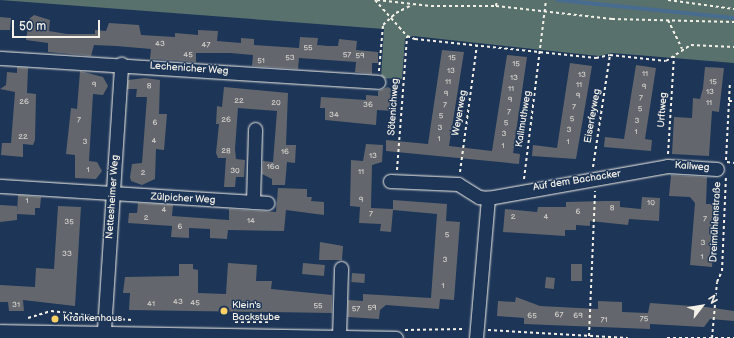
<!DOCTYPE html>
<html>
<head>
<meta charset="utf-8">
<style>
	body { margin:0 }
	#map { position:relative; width:734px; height:338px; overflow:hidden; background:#1d3557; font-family:"Balsamiq Sans",sans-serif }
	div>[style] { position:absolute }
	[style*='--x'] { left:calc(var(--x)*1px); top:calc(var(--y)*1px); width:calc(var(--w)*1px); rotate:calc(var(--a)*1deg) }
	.green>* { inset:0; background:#59716d }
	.stream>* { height:3.5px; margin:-1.75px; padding:0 1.75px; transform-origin:1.75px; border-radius:1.75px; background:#476c8f }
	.building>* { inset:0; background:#63676d; transform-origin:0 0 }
	.path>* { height:2px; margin-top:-1px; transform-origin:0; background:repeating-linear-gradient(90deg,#f4f1e8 0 3px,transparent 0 6px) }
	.roads { filter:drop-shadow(0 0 1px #f4f1e8) drop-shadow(0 0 1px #f4f1e8) }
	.minor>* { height:13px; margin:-6.5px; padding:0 6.5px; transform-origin:6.5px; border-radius:6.5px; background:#1d3557 }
	.dots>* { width:11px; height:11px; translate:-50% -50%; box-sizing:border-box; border:2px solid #1d3557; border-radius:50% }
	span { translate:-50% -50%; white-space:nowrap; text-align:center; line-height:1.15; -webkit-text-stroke:3px #1d3557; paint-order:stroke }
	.number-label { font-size:8px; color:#d0cec9 }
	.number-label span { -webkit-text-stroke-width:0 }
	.street-label { font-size:10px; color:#f4f1e8 }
	.poi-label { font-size:10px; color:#f4f1e8 }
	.left { translate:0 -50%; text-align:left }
	.north { position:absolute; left:682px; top:286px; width:40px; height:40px; -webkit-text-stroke:3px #1d3557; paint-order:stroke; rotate:59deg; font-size:11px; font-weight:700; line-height:16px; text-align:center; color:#f4f1e8 }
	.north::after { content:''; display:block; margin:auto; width:14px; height:18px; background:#f4f1e8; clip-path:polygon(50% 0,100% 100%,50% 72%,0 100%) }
	.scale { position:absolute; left:12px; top:20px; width:88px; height:18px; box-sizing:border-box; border:2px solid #f4f1e8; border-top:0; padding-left:5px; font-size:12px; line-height:14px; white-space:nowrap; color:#f4f1e8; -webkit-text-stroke:3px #1d3557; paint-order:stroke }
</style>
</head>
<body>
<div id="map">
	<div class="green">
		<i style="clip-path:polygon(0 0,734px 0,734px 63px,612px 53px,599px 56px,413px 36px,405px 39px,402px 79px,381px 78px,384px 29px)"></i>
	</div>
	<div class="stream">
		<i style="--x:558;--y:0;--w:177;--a:5.8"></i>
	</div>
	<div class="building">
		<i style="clip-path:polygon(34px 15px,50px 20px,49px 31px,67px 34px,95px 34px,95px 30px,106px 31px,109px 23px,139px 25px,141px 35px,175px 37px,175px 33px,198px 35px,198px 30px,218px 31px,217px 41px,241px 43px,241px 38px,254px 39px,254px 45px,299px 48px,300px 37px,318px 38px,317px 45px,328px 46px,338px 46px,339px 39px,357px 41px,356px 50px,378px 52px,378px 63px,372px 63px,372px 74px,355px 72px,356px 62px,299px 58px,298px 69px,266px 67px,252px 66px,253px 55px,230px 53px,196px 53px,196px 62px,150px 59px,151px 49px,116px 46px,94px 45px,91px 56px,48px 52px,48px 43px,26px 40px,29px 19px)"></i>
		<i style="clip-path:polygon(0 17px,11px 18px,10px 30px,0 30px)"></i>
		<i style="clip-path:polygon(442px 50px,464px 52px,449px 146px,492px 151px,507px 55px,527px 57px,513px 153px,520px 154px,519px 164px,386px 151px,386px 140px,428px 144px)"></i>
		<i style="clip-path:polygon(570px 63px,592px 66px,576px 159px,532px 156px,533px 145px,557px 148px)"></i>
		<i style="clip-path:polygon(636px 65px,656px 68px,645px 139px,652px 140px,651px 151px,604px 147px,605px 137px,624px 139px)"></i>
		<i style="clip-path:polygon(17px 67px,28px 68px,27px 93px,36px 94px,35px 140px,33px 145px,23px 144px,23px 157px,1px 155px,2px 143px,11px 143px,15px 92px,0 89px,6px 85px,7px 72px,17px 73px)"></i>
		<i style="clip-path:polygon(705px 67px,724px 68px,719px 112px,712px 111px,709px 156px,672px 154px,674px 117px,692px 118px,693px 98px,700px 99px,703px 88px)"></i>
		<i style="clip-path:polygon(80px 71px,103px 77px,108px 86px,103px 95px,93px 94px,89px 161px,97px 162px,102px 171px,96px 179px,75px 178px,75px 155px,66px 154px,71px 108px,77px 109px)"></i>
		<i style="clip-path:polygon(145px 78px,160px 80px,159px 114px,167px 114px,164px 150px,156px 149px,155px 179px,142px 185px,131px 181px,130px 177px,132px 164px,142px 163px,147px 97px,136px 97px,137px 89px,127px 89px,128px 80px)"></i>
		<i style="clip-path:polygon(224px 87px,288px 93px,286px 145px,296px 145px,295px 163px,287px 162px,285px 185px,272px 185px,272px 179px,262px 174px,263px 161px,273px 162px,277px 111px,238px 108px,235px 149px,236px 159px,245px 160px,244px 177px,236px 177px,235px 187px,224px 187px,226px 158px,218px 158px,216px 153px,219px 124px,216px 124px,217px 106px,222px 107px)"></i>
		<i style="clip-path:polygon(388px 87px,395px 92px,394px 111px,377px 110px,376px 125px,325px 120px,325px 108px,320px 108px,321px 97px,366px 100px,366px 95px,378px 96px,378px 91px)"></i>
		<i style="clip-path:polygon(366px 144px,383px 145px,382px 162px,372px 165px,371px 208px,393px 209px,393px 200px,447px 204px,446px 221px,460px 222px,454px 300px,440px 299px,439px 309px,386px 305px,380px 310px,379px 319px,348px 317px,348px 300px,363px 301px,363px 294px,431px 298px,437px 214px,393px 210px,391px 232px,380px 231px,381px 224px,359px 223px,360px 207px,350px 206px,351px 160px,363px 161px)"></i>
		<i style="clip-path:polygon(671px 175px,707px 177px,706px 204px,717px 204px,712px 267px,690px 265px,695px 203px,690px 197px,669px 196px)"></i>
		<i style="clip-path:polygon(278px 188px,307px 189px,307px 197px,312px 197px,311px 201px,324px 202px,324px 215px,286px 210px,284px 231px,228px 230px,227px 239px,210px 238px,210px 229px,189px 228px,189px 238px,171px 237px,172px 226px,128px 223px,129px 213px,137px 213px,138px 203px,173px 205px,172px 216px,229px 220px,229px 209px,276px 212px)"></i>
		<i style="clip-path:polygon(18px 195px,41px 197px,40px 208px,35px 208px,35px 215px,17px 214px,17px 220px,0 222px,0 205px,17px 206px,17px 213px)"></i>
		<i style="clip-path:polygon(642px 197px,660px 198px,659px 221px,629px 219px,628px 225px,590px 221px,590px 226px,576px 225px,576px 230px,565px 230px,565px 236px,503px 232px,505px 209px,537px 212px,538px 207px,566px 207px,566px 202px,605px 201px,620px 201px,620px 207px,641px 209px)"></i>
		<i style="clip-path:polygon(58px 206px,81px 207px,75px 306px,23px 300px,24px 311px,9px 311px,8px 302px,0 302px,0 285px,35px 287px,36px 268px,54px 269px)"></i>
		<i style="clip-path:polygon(320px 242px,343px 246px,342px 260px,319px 260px)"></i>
		<i style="clip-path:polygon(228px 263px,257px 265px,256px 281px,272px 281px,271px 289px,332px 295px,332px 313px,129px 310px,130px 293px,123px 293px,125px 277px,179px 276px,179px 264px,193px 264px,193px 269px,198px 270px,198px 293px,226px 294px)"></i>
		<i style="left:303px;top:263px;width:22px;height:11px;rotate:5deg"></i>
		<i style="left:571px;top:264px;width:11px;height:17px"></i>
		<i style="left:352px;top:273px;width:13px;height:9px;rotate:4deg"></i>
		<i style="left:546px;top:277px;width:9px;height:11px;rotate:6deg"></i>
		<i style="clip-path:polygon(516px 297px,540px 306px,598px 309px,598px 301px,622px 302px,622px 312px,648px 313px,650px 303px,706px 307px,734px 311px,734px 321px,710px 319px,704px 327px,650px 324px,650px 329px,524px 324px,524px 318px,497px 316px,498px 301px,515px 302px)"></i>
	</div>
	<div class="path">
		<i style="--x:375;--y:0;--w:48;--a:48.4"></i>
		<i style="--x:407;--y:36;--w:9;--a:21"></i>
		<i style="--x:415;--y:39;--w:182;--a:6"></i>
		<i style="--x:596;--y:58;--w:14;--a:-12"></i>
		<i style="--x:610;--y:55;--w:56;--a:6.1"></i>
		<i style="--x:666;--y:61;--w:30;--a:-33"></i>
		<i style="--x:691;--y:45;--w:43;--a:2.7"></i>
		<i style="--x:377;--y:0;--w:54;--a:6.3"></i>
		<i style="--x:431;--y:6;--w:65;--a:0"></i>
		<i style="--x:496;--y:6;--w:117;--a:6.4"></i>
		<i style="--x:612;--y:19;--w:122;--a:1.4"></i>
		<i style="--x:668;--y:0;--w:67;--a:7.8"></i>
		<i style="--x:496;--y:6;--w:6;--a:-81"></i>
		<i style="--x:668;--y:20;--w:32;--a:64"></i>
		<i style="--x:379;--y:71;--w:46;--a:-85"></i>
		<i style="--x:383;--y:25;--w:18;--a:-43"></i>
		<i style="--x:396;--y:13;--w:18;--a:-27"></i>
		<i style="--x:729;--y:101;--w:5;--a:0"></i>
		<i style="--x:668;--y:154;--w:98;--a:-86.5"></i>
		<i style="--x:726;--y:160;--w:78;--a:-87.1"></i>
		<i style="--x:727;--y:162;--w:7;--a:8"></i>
		<i style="--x:593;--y:167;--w:113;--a:-81.4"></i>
		<i style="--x:397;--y:170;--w:134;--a:-85.7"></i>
		<i style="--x:460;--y:172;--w:128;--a:-82.4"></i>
		<i style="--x:524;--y:179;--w:180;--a:-83"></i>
		<i style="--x:28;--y:318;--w:24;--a:-17"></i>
		<i style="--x:51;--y:311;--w:42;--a:6.8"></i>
		<i style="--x:116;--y:319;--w:17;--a:3"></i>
		<i style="--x:235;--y:322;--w:34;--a:0"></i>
		<i style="--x:405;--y:330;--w:59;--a:-1"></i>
		<i style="--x:488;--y:330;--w:140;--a:3.3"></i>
		<i style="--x:589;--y:336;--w:145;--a:-87.6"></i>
		<i style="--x:667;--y:338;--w:67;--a:0"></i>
		<i style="--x:712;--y:338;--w:56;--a:-84.9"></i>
		<i style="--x:717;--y:282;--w:12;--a:-66"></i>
		<i style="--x:722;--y:271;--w:94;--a:-87.6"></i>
	</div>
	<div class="roads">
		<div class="minor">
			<i style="--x:0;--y:58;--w:379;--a:3.6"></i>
			<i style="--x:390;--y:181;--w:68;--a:2.5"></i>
			<i style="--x:458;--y:184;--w:25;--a:32"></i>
			<i style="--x:479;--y:197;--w:9;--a:6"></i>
			<i style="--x:488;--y:198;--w:182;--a:-10.1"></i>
			<i style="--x:667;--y:166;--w:50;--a:3.4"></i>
			<i style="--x:0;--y:186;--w:268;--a:3.6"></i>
			<i style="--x:253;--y:202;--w:73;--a:-88.4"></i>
			<i style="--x:104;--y:330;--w:267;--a:-86.3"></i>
			<i style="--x:0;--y:331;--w:396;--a:1"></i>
			<i style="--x:339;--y:337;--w:69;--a:-88.3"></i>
			<i style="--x:476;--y:338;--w:141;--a:-85.1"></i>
		</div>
	</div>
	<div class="dots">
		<i style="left:224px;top:311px;background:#ffd166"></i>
		<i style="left:55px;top:319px;background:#ffd166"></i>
	</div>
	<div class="number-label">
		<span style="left:160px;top:44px">43</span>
		<span style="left:206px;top:45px">47</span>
		<span style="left:308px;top:48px">55</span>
		<span style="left:188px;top:55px">45</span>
		<span style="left:347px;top:55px">57</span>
		<span style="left:360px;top:56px">59</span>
		<span style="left:290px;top:58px">53</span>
		<span style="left:452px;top:58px">15</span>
		<span style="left:261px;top:61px">51</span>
		<span style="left:516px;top:64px">15</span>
		<span style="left:451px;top:71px">13</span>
		<span style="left:645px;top:74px">11</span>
		<span style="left:582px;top:75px">13</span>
		<span style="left:514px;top:78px">13</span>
		<span style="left:448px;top:82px">11</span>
		<span style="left:713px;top:82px">15</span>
		<span style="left:94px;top:85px">9</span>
		<span style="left:579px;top:85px">11</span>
		<span style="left:149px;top:86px">8</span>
		<span style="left:644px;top:87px">9</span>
		<span style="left:511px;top:89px">11</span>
		<span style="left:710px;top:92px">13</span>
		<span style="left:446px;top:94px">9</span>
		<span style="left:578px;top:96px">9</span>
		<span style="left:641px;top:98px">7</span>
		<span style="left:510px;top:100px">9</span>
		<span style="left:239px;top:101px">22</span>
		<span style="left:24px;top:102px">26</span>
		<span style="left:276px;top:103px">20</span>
		<span style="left:709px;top:103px">11</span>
		<span style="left:368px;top:105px">36</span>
		<span style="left:445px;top:105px">7</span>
		<span style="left:574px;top:107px">7</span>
		<span style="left:640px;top:109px">5</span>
		<span style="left:509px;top:112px">7</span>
		<span style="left:334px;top:115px">34</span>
		<span style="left:441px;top:116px">5</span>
		<span style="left:572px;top:119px">5</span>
		<span style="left:79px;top:120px">7</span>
		<span style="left:226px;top:120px">26</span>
		<span style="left:637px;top:121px">3</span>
		<span style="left:155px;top:123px">6</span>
		<span style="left:506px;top:123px">5</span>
		<span style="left:440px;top:128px">3</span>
		<span style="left:569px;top:130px">3</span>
		<span style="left:636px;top:132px">1</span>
		<span style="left:504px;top:134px">3</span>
		<span style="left:23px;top:137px">22</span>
		<span style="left:439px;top:139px">1</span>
		<span style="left:154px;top:141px">4</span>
		<span style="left:85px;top:142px">3</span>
		<span style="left:568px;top:142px">1</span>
		<span style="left:503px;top:146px">1</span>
		<span style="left:226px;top:151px">28</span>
		<span style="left:285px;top:152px">16</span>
		<span style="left:373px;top:156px">13</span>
		<span style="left:273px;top:167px">16a</span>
		<span style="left:88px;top:170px">1</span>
		<span style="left:235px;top:171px">30</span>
		<span style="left:361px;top:172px">11</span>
		<span style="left:143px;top:173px">2</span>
		<span style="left:361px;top:200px">9</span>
		<span style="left:27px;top:201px">1</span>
		<span style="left:651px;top:203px">10</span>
		<span style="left:612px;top:208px">8</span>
		<span style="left:164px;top:210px">4</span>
		<span style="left:578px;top:212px">6</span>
		<span style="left:371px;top:214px">7</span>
		<span style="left:513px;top:217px">2</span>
		<span style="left:546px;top:217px">4</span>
		<span style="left:146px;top:218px">2</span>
		<span style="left:705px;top:219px">7</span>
		<span style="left:251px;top:221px">14</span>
		<span style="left:69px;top:222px">35</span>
		<span style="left:180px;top:227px">6</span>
		<span style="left:447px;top:235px">5</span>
		<span style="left:703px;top:243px">3</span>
		<span style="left:67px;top:254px">33</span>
		<span style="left:702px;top:257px">1</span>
		<span style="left:445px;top:260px">3</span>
		<span style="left:443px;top:286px">1</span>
		<span style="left:178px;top:302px">43</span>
		<span style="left:195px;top:303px">45</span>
		<span style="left:151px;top:304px">41</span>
		<span style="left:16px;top:305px">31</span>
		<span style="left:318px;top:306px">55</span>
		<span style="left:372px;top:308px">59</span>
		<span style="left:356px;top:309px">57</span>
		<span style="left:559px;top:315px">67</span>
		<span style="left:532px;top:316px">65</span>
		<span style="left:578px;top:316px">69</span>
		<span style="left:644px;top:319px">75</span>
		<span style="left:604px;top:320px">71</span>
	</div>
	<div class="street-label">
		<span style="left:189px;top:69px;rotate:4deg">Lechenicher Weg</span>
		<span style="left:394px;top:107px;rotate:-86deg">Sötenichweg</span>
		<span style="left:663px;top:110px;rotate:-86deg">Urftweg</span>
		<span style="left:460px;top:113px;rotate:-80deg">Weyerweg</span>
		<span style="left:593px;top:116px;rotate:-80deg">Eiserfeyweg</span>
		<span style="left:524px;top:119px;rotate:-81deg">Kallmuthweg</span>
		<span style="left:692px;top:167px;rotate:4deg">Kallweg</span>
		<span style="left:577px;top:181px;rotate:-9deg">Auf dem Bachacker</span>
		<span style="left:113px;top:197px;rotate:-86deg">Nettesheimer Weg</span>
		<span style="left:183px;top:199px;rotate:3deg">Zülpicher Weg</span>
		<span style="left:716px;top:222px;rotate:-87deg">Dreimühlenstraße</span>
	</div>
	<div class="poi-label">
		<span class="left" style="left:232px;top:311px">Klein's<br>Backstube</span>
		<span class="left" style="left:63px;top:319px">Krankenhaus</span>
	</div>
	<div class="north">N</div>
	<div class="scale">50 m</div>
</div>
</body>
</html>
